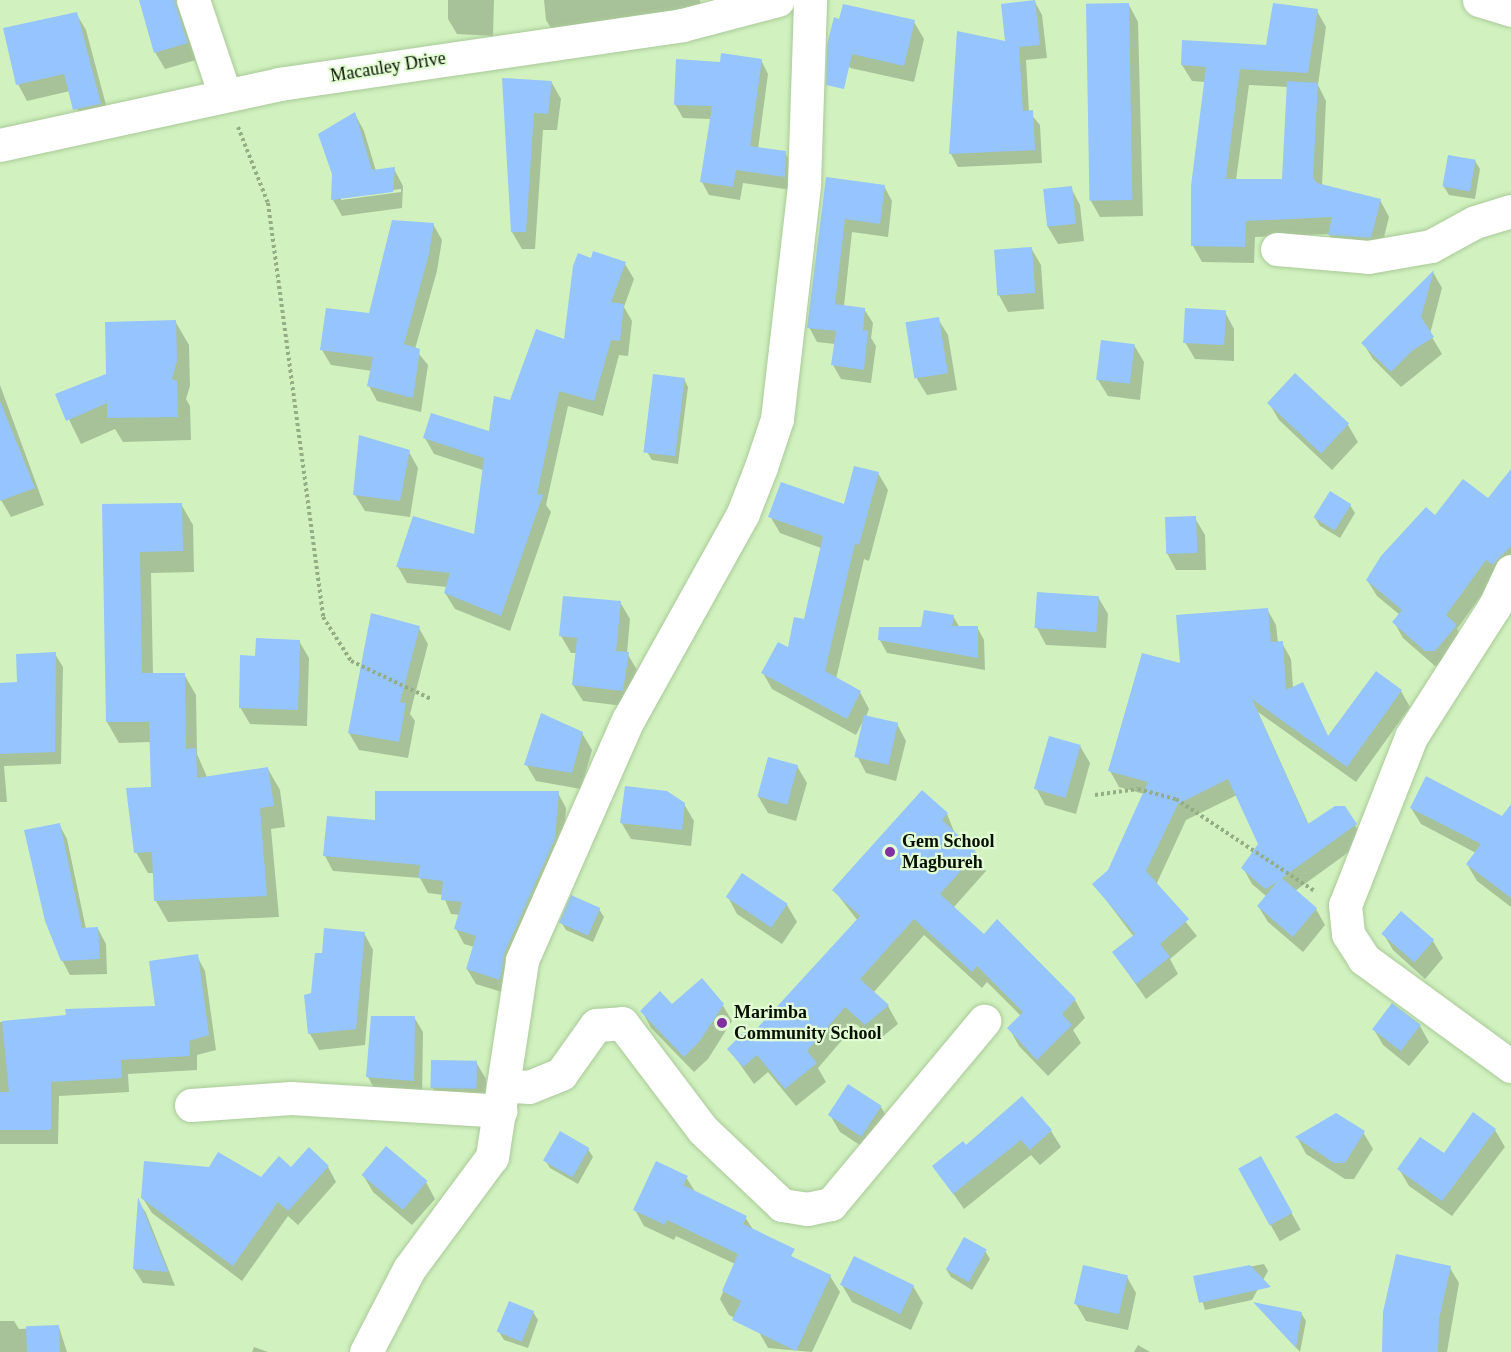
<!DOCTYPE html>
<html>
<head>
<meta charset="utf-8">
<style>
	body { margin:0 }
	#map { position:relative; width:1511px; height:1352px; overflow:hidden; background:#d1f2bf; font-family:Georgia,serif }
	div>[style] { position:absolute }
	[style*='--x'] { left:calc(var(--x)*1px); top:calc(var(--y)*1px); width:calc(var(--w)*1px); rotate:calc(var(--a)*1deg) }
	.shadow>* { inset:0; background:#0003; transform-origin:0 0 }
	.building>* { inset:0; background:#95c4fe; transform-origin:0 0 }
	.path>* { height:4px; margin-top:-2px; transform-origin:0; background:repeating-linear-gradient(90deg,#93ad85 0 3px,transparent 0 6px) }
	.roads { filter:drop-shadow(0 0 2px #aac999) drop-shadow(0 0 2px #aac999) }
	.minor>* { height:33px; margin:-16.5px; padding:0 16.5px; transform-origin:16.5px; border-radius:16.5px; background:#fff }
	.dots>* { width:16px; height:16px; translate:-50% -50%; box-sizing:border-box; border:3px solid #e3fdd4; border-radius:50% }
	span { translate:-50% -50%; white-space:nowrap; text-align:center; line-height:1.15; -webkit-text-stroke:4.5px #e3fdd4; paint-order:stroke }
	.street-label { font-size:18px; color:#061002 }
	.poi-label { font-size:18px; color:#061002; font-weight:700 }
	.left { translate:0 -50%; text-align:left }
</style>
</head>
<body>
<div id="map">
	<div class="shadow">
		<i style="clip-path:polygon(140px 0,177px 0,196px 60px,165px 69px,155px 52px)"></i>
		<i style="clip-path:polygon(448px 0,494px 0,493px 36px,457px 34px,448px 19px)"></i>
		<i style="clip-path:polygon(544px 0,700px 0,701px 12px,554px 33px,546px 20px)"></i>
		<i style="clip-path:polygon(1035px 2px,1042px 15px,1047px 58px,1026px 60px,1029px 112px,1040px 125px,1042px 163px,958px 167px,951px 154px,1007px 43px)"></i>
		<i style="clip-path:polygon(1129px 5px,1138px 22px,1143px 216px,1100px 217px,1091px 201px)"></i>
		<i style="clip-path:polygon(evenodd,1317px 11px,1326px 27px,1318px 85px,1326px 101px,1322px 186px,1380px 200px,1389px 217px,1380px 253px,1339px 251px,1329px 234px,1255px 237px,1254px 263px,1202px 262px,1193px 246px,1205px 82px,1192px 81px,1182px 65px,1268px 47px,1317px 11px,1249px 85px,1288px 87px,1283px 181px,1236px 180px,1249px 85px)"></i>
		<i style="clip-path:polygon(76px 13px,86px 30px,110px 120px,84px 126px,70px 91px,27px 101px,18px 84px)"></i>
		<i style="clip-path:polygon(914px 22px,924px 39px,914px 82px,850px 68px,841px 51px)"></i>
		<i style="clip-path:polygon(761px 60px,768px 74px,758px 149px,785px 153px,793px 166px,792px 190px,743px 183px,740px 200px,709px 195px,702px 182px,712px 119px,683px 118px,675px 104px,721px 63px)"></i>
		<i style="clip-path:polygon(504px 80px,552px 83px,561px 99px,557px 130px,543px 130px,535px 249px,522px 249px,512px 232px)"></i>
		<i style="clip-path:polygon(evenodd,355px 114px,364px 131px,376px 171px,394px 169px,403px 186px,402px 208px,342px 216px,333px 200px,355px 114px,401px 189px,401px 192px,341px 200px,341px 197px,401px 189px)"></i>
		<i style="clip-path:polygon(1475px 161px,1480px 169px,1475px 199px,1449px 195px,1444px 187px)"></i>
		<i style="clip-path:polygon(827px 179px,884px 186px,892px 201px,888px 237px,852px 232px,844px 306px,864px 309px,873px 323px,871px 338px,876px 346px,871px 383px,841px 379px,833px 365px,835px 344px,817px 342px,809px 327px)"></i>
		<i style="clip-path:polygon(1071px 188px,1080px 205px,1084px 241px,1058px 244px,1048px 227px,1044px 190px)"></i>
		<i style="clip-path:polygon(433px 224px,442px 240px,437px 271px,415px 349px,428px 365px,421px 412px,377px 401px,369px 386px,372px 371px,331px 365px,322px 350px,371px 315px)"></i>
		<i style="clip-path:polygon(1031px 248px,1041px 265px,1044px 309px,1008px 312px,999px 295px)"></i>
		<i style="clip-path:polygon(592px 260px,625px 264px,634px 279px,624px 307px,632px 321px,628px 356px,619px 355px,603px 416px,568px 406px,546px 505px,551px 512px,510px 631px,455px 609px,445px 593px,447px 587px,407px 583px,398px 567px,475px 536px,483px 470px,434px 454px,425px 438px,491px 433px,511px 402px,566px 341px)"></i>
		<i style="clip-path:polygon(1433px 272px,1442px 288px,1430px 334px,1442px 354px,1401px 387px,1373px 359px,1363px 343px)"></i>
		<i style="clip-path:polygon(1225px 312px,1234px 329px,1234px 361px,1195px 359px,1185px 342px)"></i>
		<i style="clip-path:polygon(938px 319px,948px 335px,957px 390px,927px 395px,917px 379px)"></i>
		<i style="clip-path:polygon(175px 321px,189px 345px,190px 386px,186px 399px,190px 406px,191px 440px,123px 442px,115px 429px,81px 444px,57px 395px,108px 375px)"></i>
		<i style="clip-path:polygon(1134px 345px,1144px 362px,1140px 400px,1108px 396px,1098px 380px)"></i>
		<i style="clip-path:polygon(1295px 375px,1348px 425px,1358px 442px,1332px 470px,1279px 420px,1269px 403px)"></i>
		<i style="clip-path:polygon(684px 379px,688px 387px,678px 464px,652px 460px,647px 452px)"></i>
		<i style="clip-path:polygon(0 385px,44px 505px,11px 517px,0 498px)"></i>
		<i style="clip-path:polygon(409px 452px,418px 468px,410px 517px,365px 511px,355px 495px)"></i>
		<i style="clip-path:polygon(1511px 471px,1511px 568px,1496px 575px,1457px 629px,1465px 642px,1444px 666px,1435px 666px,1403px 638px,1394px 622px,1400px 615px,1377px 596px,1367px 580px,1435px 518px,1488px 500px)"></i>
		<i style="clip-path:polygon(878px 473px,888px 490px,869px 561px,864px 559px,836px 679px,860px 692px,869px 709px,866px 717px,897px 724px,906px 741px,896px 781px,866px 773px,857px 756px,863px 721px,856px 735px,772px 689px,763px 673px,789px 649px,805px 620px,821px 548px,780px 533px,770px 516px,845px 506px)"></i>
		<i style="clip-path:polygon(1330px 493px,1350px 505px,1355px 513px,1340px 538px,1320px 526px,1315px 518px)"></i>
		<i style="clip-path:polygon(181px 504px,193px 525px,194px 572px,151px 573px,153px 675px,184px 674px,196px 695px,197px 754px,207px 777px,268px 769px,280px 790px,285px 827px,271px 829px,279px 917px,168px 922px,156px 901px,154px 873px,148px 873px,136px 852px,152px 788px,151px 742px,119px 743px,107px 722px,103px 506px)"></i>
		<i style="clip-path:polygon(1195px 518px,1205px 535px,1206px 570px,1176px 570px,1167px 553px)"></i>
		<i style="clip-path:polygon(1098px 597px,1108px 614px,1106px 648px,1046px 645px,1037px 628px)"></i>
		<i style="clip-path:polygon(620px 602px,630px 619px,627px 653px,637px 670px,632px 707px,583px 701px,573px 685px,577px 653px,571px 653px,561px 636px)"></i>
		<i style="clip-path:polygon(1267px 609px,1276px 625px,1278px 643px,1282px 643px,1291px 659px,1293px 688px,1302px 684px,1329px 738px,1401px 691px,1410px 707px,1356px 782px,1258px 712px,1309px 825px,1355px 825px,1364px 841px,1295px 891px,1316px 909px,1325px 925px,1303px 952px,1268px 922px,1258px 906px,1266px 896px,1252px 884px,1243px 868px,1260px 845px,1237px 795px,1186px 820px,1156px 885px,1197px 936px,1170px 959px,1178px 974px,1146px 999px,1114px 953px,1134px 937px,1094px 884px,1109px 871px,1144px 794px,1119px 787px,1110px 771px,1182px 665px)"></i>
		<i style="clip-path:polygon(953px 616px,960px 628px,977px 627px,984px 640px,985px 670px,887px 653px,880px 640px)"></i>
		<i style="clip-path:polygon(419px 628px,428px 644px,410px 714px,415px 721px,408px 758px,359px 750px,349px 733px)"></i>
		<i style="clip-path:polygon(299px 641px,309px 658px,307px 726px,250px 724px,240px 707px,257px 657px)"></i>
		<i style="clip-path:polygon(55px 654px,63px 667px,61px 764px,4px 766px,7px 802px,0 802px,0 734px)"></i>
		<i style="clip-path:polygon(582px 733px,592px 750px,581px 789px,536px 781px,526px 764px)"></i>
		<i style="clip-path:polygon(1080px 746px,1090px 763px,1076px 814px,1045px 805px,1036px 788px)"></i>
		<i style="clip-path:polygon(797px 766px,807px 783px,796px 821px,768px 813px,758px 796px)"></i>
		<i style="clip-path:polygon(558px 793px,566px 808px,563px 854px,508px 994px,476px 984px,467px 969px,474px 947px,464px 944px,456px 929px,460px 915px,451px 914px,443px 895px,428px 893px,420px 878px,333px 871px,325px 856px,376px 822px)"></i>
		<i style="clip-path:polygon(684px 804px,694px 821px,691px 846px,631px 839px,621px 822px)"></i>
		<i style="clip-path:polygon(1411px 808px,1511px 825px,1511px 907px,1477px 881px,1467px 864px,1476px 853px,1421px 824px)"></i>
		<i style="clip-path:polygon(947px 814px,955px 834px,976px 853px,986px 871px,953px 908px,984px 936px,997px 922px,1075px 1000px,1085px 1018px,1073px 1030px,1081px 1043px,1048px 1076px,1019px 1046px,1009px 1028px,1021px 1016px,987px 982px,982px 988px,924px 935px,873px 993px,888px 1006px,898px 1024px,876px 1042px,856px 1024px,818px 1068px,826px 1082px,796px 1106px,768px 1072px,754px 1084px,729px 1049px,751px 1038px,858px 921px,834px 890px)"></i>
		<i style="clip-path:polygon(59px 824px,67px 839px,86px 929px,98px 929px,106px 944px,107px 974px,70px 975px,62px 960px)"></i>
		<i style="clip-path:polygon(728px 897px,787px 905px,797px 922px,782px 944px,737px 914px)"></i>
		<i style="clip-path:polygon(599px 909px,604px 917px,593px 942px,566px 930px,561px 922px)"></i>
		<i style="clip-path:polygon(1401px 913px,1433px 941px,1443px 958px,1425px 979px,1393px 950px,1383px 933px)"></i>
		<i style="clip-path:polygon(364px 933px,373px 950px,365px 1045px,319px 1050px,310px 1034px,313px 995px)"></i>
		<i style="clip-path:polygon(197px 956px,205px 971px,216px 1050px,197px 1055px,197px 1070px,128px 1074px,129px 1092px,59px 1096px,58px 1144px,0 1144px,0 1022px,156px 1008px)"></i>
		<i style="clip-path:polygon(722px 1004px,732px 1021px,708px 1059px,694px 1072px,651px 1028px,642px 1011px)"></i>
		<i style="clip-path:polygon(414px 1017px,423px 1032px,422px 1096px,376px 1092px,368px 1077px)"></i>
		<i style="clip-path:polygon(1420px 1026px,1429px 1042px,1409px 1066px,1383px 1045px,1373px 1028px)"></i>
		<i style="clip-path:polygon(476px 1062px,486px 1079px,486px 1105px,441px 1104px,432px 1087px)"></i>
		<i style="clip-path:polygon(881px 1107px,891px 1124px,872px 1153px,840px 1132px,830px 1115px)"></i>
		<i style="clip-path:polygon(1495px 1130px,1505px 1147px,1452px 1216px,1409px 1186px,1399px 1169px,1444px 1155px)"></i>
		<i style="clip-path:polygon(1051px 1131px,1061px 1147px,1040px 1165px,1031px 1155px,964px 1209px,934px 1166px,966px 1147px)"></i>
		<i style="clip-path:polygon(1363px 1132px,1373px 1149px,1354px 1179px,1345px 1179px,1306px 1154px,1297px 1137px)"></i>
		<i style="clip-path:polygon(588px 1149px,593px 1157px,578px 1184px,550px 1168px,545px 1160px)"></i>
		<i style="left:1261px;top:1158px;width:82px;height:24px;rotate:61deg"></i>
		<i style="clip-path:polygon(328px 1167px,336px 1182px,298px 1225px,288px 1216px,242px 1281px,152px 1213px,142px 1197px)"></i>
		<i style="clip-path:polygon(363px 1175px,426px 1182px,435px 1199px,412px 1225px,373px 1192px)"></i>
		<i style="clip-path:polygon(686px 1177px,696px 1193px,745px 1217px,754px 1231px,741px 1321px,729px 1315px,720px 1299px,735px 1264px,676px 1236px,674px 1240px,644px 1226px,635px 1210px)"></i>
		<i style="clip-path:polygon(139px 1202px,146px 1213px,175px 1286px,143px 1283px,134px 1269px)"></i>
		<i style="clip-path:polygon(985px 1251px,990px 1259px,972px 1290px,951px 1277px,946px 1269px)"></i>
		<i style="clip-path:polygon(1264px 1264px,1268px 1271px,1252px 1300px,1205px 1310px,1195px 1277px)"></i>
		<i style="clip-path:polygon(1450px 1268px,1459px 1283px,1447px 1352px,1384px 1352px)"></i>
		<i style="clip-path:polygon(830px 1276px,840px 1292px,812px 1352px,768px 1348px,759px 1332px)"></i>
		<i style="clip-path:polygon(1127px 1277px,1136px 1293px,1128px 1330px,1086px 1321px,1076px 1304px)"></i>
		<i style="clip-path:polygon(842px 1285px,913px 1286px,923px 1303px,911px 1330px,852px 1302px)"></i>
		<i style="clip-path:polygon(1256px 1304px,1301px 1313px,1306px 1321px,1300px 1352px)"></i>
		<i style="clip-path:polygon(533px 1312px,538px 1320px,528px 1348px,504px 1340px,499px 1332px)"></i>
		<i style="clip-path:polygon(0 1321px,14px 1321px,19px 1329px,59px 1327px,67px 1352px,0 1352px)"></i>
		<i style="clip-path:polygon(1138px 1345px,1150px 1352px,1134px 1352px)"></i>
		<i style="clip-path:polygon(254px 1347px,268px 1352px,252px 1352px)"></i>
	</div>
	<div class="building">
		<i style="clip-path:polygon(139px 0,175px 0,188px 43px,154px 53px)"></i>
		<i style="clip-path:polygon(1035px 0,1040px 45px,1019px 47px,1023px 111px,1033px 110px,1035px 150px,949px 154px,957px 31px,1005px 41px,1001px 4px)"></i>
		<i style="left:1129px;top:3px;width:197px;height:43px;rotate:89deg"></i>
		<i style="clip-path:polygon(1273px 3px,1318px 9px,1308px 73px,1240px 69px,1226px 179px,1282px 179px,1287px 81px,1318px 83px,1313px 178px,1317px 183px,1381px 199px,1371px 238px,1328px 235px,1332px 217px,1246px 221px,1245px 247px,1191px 246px,1191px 186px,1206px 67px,1181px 65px,1182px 40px,1266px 45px)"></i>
		<i style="clip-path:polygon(843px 4px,915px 20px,904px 66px,852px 54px,844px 89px,826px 85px,827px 45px,834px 17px,839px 19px)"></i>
		<i style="clip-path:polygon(77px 12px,101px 104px,73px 110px,64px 74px,16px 85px,3px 28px)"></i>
		<i style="clip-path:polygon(721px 53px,762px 59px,750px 146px,786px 151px,785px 177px,736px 170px,733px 187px,700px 182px,712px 106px,674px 105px,676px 59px,720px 62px)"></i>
		<i style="clip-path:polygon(502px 78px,552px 81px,548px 114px,534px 113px,526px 232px,511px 232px)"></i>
		<i style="clip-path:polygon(355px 112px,372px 170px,395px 167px,393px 192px,331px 200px,332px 174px,318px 134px)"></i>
		<i style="left:1448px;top:155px;width:28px;height:32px;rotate:10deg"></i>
		<i style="clip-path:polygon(826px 177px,885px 185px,880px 224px,845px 219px,835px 304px,865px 308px,863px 331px,868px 330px,864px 370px,831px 365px,836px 331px,807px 328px)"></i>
		<i style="left:1072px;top:186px;width:38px;height:29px;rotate:84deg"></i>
		<i style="clip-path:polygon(392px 220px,434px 223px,429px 254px,404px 344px,420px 349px,413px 398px,367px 386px,373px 357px,320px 350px,326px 308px,369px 313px)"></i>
		<i style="left:1032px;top:247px;width:46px;height:38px;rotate:86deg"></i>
		<i style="clip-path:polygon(593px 251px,626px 262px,611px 302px,624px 304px,620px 341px,611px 340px,594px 401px,559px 391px,537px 494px,543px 495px,501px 616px,444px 593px,450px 573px,396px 567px,413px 516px,474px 534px,484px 458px,423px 438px,431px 413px,489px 431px,494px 396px,510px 400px,536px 329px,564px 339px,573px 266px,578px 253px,591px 258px)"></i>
		<i style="clip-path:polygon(1434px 270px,1421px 317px,1434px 337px,1413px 350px,1391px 372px,1361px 343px)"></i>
		<i style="left:1185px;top:308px;width:41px;height:35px;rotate:3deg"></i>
		<i style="left:939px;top:317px;width:57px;height:34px;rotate:81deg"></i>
		<i style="clip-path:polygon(176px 320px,177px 361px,172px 379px,177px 381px,178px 417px,107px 418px,107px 403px,66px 421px,55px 394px,106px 374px,105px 322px)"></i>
		<i style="left:1101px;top:340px;width:34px;height:40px;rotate:7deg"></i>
		<i style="left:1295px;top:373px;width:74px;height:41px;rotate:43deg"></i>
		<i style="left:653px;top:374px;width:32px;height:79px;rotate:7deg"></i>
		<i style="clip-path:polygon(0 401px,35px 488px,0 501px)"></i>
		<i style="clip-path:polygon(359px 435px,410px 450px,400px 501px,353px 495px)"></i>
		<i style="clip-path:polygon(854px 466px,879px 472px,859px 545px,855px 543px,825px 671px,861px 691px,847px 719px,761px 673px,778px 642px,788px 647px,794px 617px,804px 619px,823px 536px,768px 517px,781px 482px,844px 504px)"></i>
		<i style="clip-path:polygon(1511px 469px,1511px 546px,1493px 565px,1486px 560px,1446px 615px,1457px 625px,1435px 651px,1425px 651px,1392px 622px,1402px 610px,1366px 580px,1381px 556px,1426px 507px,1435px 515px,1463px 479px,1488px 498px)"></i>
		<i style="left:1330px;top:491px;width:25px;height:31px;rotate:32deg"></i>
		<i style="clip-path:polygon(182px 503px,183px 551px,140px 552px,142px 673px,185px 673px,186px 749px,196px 748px,197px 778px,268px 767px,274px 806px,260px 808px,267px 896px,154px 901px,152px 852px,134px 853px,126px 788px,151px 787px,149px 722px,106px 722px,102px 504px)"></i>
		<i style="left:1196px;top:516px;width:37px;height:31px;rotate:88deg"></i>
		<i style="left:1037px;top:592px;width:62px;height:36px;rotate:4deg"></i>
		<i style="clip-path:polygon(563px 596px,621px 601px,616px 651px,629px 652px,623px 691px,572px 685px,577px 638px,559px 636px)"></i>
		<i style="clip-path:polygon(1268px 608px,1271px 642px,1283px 641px,1286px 690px,1303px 682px,1328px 736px,1376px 671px,1402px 690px,1347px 767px,1252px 699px,1308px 824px,1335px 806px,1345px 806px,1357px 824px,1282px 878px,1317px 908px,1293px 937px,1257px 906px,1277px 882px,1265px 889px,1241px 868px,1258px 844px,1228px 779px,1178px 804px,1146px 871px,1189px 919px,1160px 944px,1170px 957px,1136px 984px,1112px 952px,1135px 934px,1092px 884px,1108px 870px,1148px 782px,1108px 771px,1142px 653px,1180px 663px,1176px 615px)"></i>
		<i style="clip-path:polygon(924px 610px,954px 615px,952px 626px,978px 626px,978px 658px,878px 640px,879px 627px,921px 627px)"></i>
		<i style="clip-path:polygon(371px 613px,420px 626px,400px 702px,406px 703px,399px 742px,348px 733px)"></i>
		<i style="clip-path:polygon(256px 638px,300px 640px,298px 710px,239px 708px,240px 655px,255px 656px)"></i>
		<i style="clip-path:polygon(56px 652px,55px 752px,0 754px,0 683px,17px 682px,16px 654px)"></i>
		<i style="clip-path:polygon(541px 713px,583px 732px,572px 773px,524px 765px)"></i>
		<i style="left:864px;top:715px;width:35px;height:43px;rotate:13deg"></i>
		<i style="left:1049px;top:736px;width:33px;height:55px;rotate:16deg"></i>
		<i style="left:768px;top:757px;width:31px;height:41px;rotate:15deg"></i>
		<i style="clip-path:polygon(1426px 776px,1502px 816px,1511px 804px,1511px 898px,1466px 864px,1481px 844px,1410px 808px)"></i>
		<i style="clip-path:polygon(625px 786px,667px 791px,685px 803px,682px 830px,620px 823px)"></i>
		<i style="clip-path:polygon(922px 790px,948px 813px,942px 820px,977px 853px,940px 894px,984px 934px,997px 919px,1076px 999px,1062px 1014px,1072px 1025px,1037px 1060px,1007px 1028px,1023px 1012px,977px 966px,972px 972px,914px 919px,860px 979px,889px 1005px,865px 1025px,845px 1007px,807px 1051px,817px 1063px,785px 1089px,757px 1055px,743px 1067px,727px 1049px,746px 1030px,751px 1035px,860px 916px,832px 890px)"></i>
		<i style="clip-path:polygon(375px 791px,559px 791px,555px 839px,505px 952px,500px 980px,466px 969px,476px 936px,454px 929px,462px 902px,441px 900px,443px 881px,418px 878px,420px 865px,323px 856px,327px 816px,375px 820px)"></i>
		<i style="clip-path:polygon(60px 823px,82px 928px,98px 927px,100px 959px,61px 961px,45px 921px,24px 830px)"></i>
		<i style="left:742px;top:873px;width:55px;height:29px;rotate:34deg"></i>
		<i style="left:571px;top:895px;width:32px;height:30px;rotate:24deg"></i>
		<i style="left:1401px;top:911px;width:44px;height:30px;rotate:41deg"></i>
		<i style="clip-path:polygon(324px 928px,365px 932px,356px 1029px,308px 1034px,304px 995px,311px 993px,315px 953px,322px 953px)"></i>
		<i style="clip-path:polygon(198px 954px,209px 1035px,189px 1041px,190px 1056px,121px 1060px,122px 1078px,51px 1082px,51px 1130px,0 1130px,0 1092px,9px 1092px,2px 1021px,66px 1015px,65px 1009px,155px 1006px,149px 961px)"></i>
		<i style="clip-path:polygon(702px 978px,724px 1004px,699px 1042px,684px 1057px,640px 1011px,660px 991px,672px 1004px)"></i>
		<i style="left:1392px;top:1003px;width:36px;height:33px;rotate:37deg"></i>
		<i style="clip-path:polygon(371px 1016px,415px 1016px,414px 1081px,366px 1077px)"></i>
		<i style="left:431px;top:1060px;width:46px;height:28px;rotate:1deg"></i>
		<i style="left:848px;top:1084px;width:40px;height:37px;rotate:33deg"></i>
		<i style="clip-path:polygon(1022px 1096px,1052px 1130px,1030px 1150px,1021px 1140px,953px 1194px,932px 1166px,963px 1141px,966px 1145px)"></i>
		<i style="clip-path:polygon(1473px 1112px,1496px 1129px,1442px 1201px,1397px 1169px,1420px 1137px,1444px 1153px)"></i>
		<i style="clip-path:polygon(1336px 1113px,1365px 1131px,1345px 1163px,1334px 1163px,1295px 1137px)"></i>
		<i style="left:560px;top:1131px;width:34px;height:34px;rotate:30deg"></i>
		<i style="left:386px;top:1146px;width:54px;height:38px;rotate:40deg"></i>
		<i style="clip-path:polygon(309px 1147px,329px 1166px,288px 1211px,278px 1202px,233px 1266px,141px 1198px,144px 1161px,209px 1167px,218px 1152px,261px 1177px,279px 1156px,291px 1167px)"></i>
		<i style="left:1261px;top:1156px;width:65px;height:26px;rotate:61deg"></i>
		<i style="clip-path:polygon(656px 1161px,688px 1176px,683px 1185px,747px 1216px,743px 1224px,795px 1249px,791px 1256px,831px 1275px,796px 1351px,732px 1320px,741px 1301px,722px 1291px,738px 1254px,667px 1220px,665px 1225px,633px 1210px)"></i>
		<i style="clip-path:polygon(138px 1197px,168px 1272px,133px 1269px)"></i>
		<i style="left:964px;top:1237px;width:26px;height:37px;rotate:29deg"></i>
		<i style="clip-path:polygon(1396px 1254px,1451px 1266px,1439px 1319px,1438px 1352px,1382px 1352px,1383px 1312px)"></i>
		<i style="left:854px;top:1256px;width:67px;height:32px;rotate:26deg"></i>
		<i style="left:1083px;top:1265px;width:46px;height:40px;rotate:13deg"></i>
		<i style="clip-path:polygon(1250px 1265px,1271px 1287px,1199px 1303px,1193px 1276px)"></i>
		<i style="left:509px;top:1301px;width:27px;height:33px;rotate:22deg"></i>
		<i style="clip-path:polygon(1253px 1302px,1302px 1312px,1296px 1348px)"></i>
		<i style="left:59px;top:1325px;width:27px;height:33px;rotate:88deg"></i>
	</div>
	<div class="path">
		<i style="--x:238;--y:127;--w:82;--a:68.5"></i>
		<i style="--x:268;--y:203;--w:418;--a:82.4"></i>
		<i style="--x:323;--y:617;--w:52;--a:57.5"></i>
		<i style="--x:351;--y:661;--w:89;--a:25.4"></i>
		<i style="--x:1095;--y:795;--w:43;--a:-7.9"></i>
		<i style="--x:1138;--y:789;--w:39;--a:15"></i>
		<i style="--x:1176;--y:799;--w:168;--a:33.6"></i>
	</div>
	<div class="roads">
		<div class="minor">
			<i style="--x:193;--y:0;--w:100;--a:71.4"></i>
			<i style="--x:1479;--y:0;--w:34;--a:17"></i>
			<i style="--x:0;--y:145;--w:286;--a:-12.3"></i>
			<i style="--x:279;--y:84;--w:407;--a:-8.3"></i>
			<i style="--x:682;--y:25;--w:99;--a:-14.6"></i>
			<i style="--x:1277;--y:249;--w:91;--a:5"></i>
			<i style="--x:1368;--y:257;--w:64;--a:-9.9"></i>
			<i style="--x:1431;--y:246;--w:50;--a:-28.6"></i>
			<i style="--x:1475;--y:222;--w:38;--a:-17"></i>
			<i style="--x:1511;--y:571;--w:40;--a:115"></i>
			<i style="--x:1494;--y:607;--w:154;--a:122.6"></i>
			<i style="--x:1411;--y:737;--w:180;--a:111.4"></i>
			<i style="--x:1345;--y:905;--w:29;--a:84"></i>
			<i style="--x:1348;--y:934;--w:30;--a:57"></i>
			<i style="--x:1364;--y:959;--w:182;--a:36.1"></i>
			<i style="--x:505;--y:1086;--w:24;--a:2"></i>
			<i style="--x:529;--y:1087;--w:35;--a:-22"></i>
			<i style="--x:561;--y:1074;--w:60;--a:-54.5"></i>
			<i style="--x:596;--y:1025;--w:26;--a:-4"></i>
			<i style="--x:622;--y:1023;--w:134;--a:52.9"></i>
			<i style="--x:703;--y:1130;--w:109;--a:43.5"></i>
			<i style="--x:782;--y:1205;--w:25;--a:9"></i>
			<i style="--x:807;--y:1209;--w:25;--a:-12"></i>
			<i style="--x:831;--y:1204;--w:239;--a:-50.1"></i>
			<i style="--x:191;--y:1105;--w:100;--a:-4"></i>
			<i style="--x:291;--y:1098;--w:210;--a:3.5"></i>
			<i style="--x:366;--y:1352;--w:93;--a:-62.6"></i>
			<i style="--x:409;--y:1269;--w:139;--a:-53.5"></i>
			<i style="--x:492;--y:1157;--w:199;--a:-81.3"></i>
			<i style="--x:522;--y:960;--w:262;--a:-66.2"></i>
			<i style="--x:628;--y:720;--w:237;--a:-60.9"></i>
			<i style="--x:743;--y:513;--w:49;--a:-68.6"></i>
			<i style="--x:761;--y:467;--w:51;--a:-71.6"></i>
			<i style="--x:777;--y:419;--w:237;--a:-83.4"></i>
			<i style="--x:804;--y:184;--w:184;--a:-88.1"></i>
		</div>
	</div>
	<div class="dots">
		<i style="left:890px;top:852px;background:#8030a0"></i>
		<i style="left:722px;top:1023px;background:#8030a0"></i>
	</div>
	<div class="street-label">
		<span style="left:388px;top:67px;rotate:-9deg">Macauley Drive</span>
	</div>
	<div class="poi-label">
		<span class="left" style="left:902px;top:852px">Gem School<br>Magbureh</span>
		<span class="left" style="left:734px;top:1023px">Marimba<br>Community School</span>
	</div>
</div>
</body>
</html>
